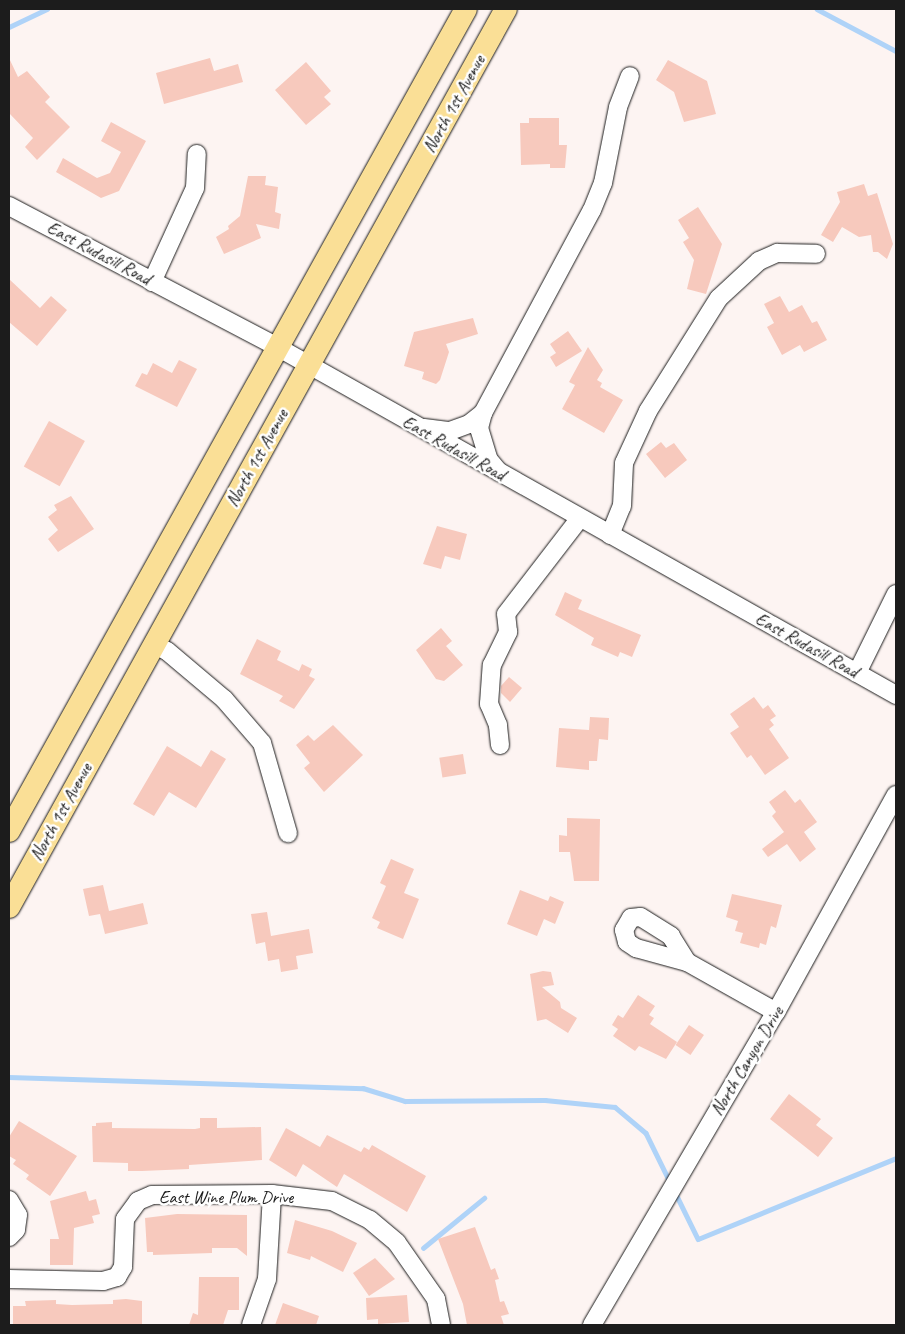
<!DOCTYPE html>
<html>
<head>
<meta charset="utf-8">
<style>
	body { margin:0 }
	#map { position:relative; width:905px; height:1334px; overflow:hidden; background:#fdf4f2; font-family:Caveat,sans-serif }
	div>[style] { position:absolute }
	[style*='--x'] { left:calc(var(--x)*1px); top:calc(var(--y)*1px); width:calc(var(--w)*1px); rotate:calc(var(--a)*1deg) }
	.stream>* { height:4.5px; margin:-2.25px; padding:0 2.25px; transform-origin:2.25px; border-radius:2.25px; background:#afd3f8 }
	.building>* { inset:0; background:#f7c9bd; transform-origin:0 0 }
	.roads { filter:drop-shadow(0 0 1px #1c1c1c) drop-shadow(0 0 1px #1c1c1c) }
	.minor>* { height:18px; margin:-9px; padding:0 9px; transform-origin:9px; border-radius:9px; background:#fff }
	.major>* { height:22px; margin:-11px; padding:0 11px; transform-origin:11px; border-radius:11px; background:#fadf96 }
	span { translate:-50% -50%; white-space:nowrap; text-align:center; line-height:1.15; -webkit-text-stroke:5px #fff; paint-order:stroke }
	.street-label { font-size:18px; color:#1c1c1c }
	.frame { position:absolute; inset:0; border:10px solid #1c1c1c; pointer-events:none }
</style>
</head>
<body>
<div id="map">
	<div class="stream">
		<i style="--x:817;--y:9;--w:89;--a:28"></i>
		<i style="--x:9;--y:27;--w:42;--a:-25.3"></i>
		<i style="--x:9;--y:1077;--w:354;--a:1.8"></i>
		<i style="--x:363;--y:1088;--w:44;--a:17.2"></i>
		<i style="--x:405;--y:1101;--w:140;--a:-0.4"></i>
		<i style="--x:545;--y:1100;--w:70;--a:5.7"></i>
		<i style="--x:615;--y:1107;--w:40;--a:40"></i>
		<i style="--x:646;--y:1133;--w:55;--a:63.9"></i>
		<i style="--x:676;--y:1194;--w:50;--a:63.9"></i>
		<i style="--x:698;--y:1239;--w:214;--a:-22.2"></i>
		<i style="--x:423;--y:1248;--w:79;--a:-39.3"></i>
	</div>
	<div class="building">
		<i style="clip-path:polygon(9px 58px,18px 77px,27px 71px,50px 97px,45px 102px,70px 127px,37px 160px,25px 147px,33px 138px,9px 113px)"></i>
		<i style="clip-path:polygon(210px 58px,214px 71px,238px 64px,243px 82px,164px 104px,156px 73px)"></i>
		<i style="clip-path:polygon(668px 60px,707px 81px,716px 114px,684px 122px,674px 92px,656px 80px)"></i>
		<i style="clip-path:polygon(306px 62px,331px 91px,324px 97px,331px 104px,306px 125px,275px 90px)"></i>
		<i style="clip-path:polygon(529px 118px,559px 118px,559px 145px,567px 145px,565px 168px,550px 168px,550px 164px,521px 165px,520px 123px,529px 123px)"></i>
		<i style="clip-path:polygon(111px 122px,146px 141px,119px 191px,101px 198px,56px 172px,63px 158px,97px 178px,110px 173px,121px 152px,101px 141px)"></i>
		<i style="clip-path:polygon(248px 176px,266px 176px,265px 185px,278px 187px,275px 212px,281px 214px,279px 229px,256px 224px,261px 238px,224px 254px,216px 237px,229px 229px,228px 226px,240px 216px)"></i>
		<i style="clip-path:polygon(864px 184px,868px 196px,877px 193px,893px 244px,887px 259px,878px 252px,873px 252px,871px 235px,859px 237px,842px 227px,833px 242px,821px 235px,840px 202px,837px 192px)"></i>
		<i style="clip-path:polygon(698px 207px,722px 244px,706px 294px,687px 289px,694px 260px,683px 242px,689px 238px,678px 220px)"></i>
		<i style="clip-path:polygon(9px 279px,40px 308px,51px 296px,67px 310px,37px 346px,9px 322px)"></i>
		<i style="clip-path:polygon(780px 296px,789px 312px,802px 305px,812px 323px,817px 321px,827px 340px,804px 352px,800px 345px,782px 355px,767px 327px,774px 323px,764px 304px)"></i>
		<i style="clip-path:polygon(473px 318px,478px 334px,446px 344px,449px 352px,440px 380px,436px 384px,422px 379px,424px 372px,404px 366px,414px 332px)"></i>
		<i style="clip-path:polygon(568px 331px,582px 351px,556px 367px,550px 357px,556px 353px,550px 344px)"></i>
		<i style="clip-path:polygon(588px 347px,603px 370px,597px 380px,602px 383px,600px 387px,623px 400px,604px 433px,562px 409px,575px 385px,569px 382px)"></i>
		<i style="clip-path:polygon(179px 360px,197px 369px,177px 407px,135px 386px,142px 373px,147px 375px,153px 363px,172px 373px)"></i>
		<i style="left:49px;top:421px;width:41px;height:52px;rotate:29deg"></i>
		<i style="clip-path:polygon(661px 442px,666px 448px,674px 443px,687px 460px,665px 478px,646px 454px)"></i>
		<i style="clip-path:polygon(71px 496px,94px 529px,58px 552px,48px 539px,58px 530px,48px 517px,57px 510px,54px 505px)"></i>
		<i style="clip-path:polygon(437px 526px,467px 534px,460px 560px,445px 556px,441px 569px,423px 564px)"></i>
		<i style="clip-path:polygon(565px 592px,582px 600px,578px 609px,641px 635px,632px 657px,620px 652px,618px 657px,591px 645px,594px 638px,555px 615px)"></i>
		<i style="clip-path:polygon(441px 628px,452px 641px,446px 646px,463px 665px,444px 681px,436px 679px,416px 650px)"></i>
		<i style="clip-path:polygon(257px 639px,281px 651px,277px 660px,299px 671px,302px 664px,312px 669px,309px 676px,315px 679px,294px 709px,279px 701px,283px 696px,240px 674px)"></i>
		<i style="clip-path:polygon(509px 677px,522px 688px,510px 702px,501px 693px,501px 686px)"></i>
		<i style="clip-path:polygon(754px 697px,763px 709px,768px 705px,776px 716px,770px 720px,774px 725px,769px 729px,789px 758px,765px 775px,751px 755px,747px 758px,730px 733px,739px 727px,730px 714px)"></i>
		<i style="clip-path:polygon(590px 717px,609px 718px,608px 740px,599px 739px,597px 761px,589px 761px,589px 770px,556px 767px,559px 728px,589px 730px)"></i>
		<i style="clip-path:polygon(333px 725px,363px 755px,324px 792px,304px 768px,310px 763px,296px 745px,308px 735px,314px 741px)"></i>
		<i style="clip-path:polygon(167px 746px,201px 767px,211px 750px,226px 759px,196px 808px,169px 792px,154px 816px,133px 804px)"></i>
		<i style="left:463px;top:754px;width:20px;height:24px;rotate:81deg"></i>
		<i style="clip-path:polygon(785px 790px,795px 803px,800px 799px,817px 822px,804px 832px,816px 849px,800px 862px,787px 844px,768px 857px,762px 849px,784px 832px,772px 816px,776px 812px,769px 802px)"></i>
		<i style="clip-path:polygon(567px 818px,600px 819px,599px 881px,574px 881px,570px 852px,559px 852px,559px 835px,567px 836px)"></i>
		<i style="clip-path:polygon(391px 859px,414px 869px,404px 893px,419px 899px,403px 939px,377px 928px,380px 922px,372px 918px,386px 886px,380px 883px)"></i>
		<i style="clip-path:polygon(103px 885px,109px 911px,143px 903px,148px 924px,105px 934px,100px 914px,89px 916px,83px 889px)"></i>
		<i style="clip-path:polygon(520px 890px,548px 901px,550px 896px,564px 902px,555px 924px,544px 919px,537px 936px,507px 924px)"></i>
		<i style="clip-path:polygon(732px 894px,782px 905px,776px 928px,771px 926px,766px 945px,760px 943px,759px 948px,740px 943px,743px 933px,735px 931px,738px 921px,726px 917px)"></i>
		<i style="clip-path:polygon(267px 912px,271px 936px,309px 929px,313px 953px,296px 956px,298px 969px,281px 972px,279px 959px,268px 961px,265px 942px,256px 944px,251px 914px)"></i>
		<i style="clip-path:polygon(543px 971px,551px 972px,554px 985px,542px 987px,560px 1002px,561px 1008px,577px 1018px,568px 1033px,546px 1019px,537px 1021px,530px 974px)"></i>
		<i style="clip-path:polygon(638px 995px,655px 1006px,649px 1015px,654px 1018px,650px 1024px,677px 1042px,666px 1059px,639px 1046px,635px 1051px,613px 1036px,618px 1029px,612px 1025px,618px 1015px,623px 1018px)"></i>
		<i style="left:689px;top:1025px;width:18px;height:24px;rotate:34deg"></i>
		<i style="clip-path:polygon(789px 1094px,821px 1119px,816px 1125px,833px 1138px,818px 1157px,770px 1119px)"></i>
		<i style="clip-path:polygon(200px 1118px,217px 1118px,217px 1128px,261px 1127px,262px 1160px,189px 1165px,189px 1169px,142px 1171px,128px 1171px,128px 1163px,93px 1162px,92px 1126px,96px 1126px,96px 1123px,112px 1122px,112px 1128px,195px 1129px,200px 1128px)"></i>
		<i style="clip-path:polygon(19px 1121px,77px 1156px,50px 1196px,26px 1179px,29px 1175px,13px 1164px,16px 1160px,9px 1156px,9px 1137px)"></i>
		<i style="clip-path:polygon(286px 1128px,320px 1147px,327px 1135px,361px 1152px,364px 1147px,369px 1150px,372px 1145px,426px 1176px,407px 1212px,344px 1174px,337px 1187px,303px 1164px,296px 1177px,269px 1160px)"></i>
		<i style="clip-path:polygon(86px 1191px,89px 1201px,96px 1199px,100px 1214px,92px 1216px,94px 1223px,74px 1228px,73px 1265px,50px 1265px,50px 1239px,59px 1239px,50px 1201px)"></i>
		<i style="clip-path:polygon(177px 1214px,247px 1215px,247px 1256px,237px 1248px,212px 1248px,212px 1253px,153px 1255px,153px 1252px,147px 1252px,145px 1218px)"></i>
		<i style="clip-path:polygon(295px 1220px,332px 1231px,357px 1243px,343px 1272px,311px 1256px,310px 1260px,287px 1253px)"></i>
		<i style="clip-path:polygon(475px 1227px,491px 1270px,495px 1268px,499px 1279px,495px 1280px,500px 1302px,504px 1301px,509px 1314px,501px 1316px,504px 1325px,467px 1325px,463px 1304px,438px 1239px)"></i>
		<i style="clip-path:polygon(375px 1258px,395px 1279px,369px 1296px,353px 1273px)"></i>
		<i style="clip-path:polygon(199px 1277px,239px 1277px,239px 1310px,228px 1310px,223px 1325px,189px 1325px,193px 1313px,198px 1315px)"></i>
		<i style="clip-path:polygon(407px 1295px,409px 1322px,378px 1324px,378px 1319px,367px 1320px,366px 1298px)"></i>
		<i style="clip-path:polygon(126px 1299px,142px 1301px,142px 1325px,13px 1325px,13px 1306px,26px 1306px,25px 1301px,56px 1300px,56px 1304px,72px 1305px,113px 1304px,113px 1300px)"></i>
		<i style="clip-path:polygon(283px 1303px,319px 1316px,316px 1325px,275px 1325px)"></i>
	</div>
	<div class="roads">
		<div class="minor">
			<i style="--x:9;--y:206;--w:305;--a:27.7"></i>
			<i style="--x:279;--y:348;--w:708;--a:29.35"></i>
			<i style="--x:152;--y:282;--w:103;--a:-65.4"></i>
			<i style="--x:195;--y:188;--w:34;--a:-87"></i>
			<i style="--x:483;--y:413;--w:16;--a:105"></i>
			<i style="--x:479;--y:428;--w:34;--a:73"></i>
			<i style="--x:489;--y:460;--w:16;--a:50"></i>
			<i style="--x:424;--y:428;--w:26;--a:7"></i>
			<i style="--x:450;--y:431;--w:20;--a:-20"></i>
			<i style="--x:469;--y:424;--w:18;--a:-38"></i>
			<i style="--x:483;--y:413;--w:230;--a:-61.8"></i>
			<i style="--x:592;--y:210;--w:29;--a:-68"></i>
			<i style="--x:603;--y:183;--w:77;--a:-78.8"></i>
			<i style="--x:618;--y:107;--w:33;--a:-69"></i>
			<i style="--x:610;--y:535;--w:31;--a:-68"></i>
			<i style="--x:622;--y:506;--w:43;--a:-87.3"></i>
			<i style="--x:624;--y:463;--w:57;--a:-65.2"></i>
			<i style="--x:648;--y:411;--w:133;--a:-57.9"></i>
			<i style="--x:719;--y:298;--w:54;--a:-42.8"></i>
			<i style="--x:759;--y:261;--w:20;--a:-24"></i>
			<i style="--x:777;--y:253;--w:39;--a:1"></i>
			<i style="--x:153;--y:644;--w:16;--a:27"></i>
			<i style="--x:167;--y:651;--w:75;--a:40.1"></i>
			<i style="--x:224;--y:699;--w:58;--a:49.2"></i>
			<i style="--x:262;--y:743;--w:94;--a:73.9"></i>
			<i style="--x:857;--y:673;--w:88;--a:-63.7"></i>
			<i style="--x:500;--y:745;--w:20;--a:-96"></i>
			<i style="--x:498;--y:725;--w:23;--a:-113"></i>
			<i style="--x:489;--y:704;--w:39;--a:-86"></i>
			<i style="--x:492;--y:665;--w:37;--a:-64"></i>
			<i style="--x:508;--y:632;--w:18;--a:-96"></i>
			<i style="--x:506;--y:614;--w:121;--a:-52.4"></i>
			<i style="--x:687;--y:962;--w:31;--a:-122"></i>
			<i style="--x:671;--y:936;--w:36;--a:-148"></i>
			<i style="--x:640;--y:917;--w:9;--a:174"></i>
			<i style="--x:631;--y:918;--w:14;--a:120"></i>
			<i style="--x:624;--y:930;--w:12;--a:76"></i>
			<i style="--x:627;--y:942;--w:11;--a:34"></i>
			<i style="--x:636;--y:948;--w:53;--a:15.4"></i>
			<i style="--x:687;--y:962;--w:102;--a:29.3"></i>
			<i style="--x:9;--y:1200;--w:17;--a:59"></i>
			<i style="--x:18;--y:1215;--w:15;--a:98"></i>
			<i style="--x:16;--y:1230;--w:10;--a:135"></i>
			<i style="--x:9;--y:1279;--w:94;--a:1.2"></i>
			<i style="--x:103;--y:1281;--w:15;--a:-16"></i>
			<i style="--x:117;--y:1277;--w:12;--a:-59"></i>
			<i style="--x:123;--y:1267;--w:48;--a:-87.6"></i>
			<i style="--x:125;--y:1219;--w:22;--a:-54"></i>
			<i style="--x:138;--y:1201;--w:15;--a:-23"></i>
			<i style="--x:152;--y:1195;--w:120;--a:-0.5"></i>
			<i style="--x:272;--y:1194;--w:60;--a:6.7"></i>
			<i style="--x:332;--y:1201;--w:42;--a:26.6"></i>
			<i style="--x:370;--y:1220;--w:35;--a:40"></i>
			<i style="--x:397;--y:1243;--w:68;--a:55.1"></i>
			<i style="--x:436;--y:1299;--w:26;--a:79"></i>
			<i style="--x:251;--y:1325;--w:49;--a:-70.8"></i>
			<i style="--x:267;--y:1279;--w:85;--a:-86.6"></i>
			<i style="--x:592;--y:1325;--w:363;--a:-59.6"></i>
			<i style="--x:776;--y:1012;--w:248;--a:-61.1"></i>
		</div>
		<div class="major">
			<i style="--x:9;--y:831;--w:940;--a:-60.93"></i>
			<i style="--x:9;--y:907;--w:1026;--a:-61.04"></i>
		</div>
	</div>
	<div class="street-label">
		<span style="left:454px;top:104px;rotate:-61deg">North 1st Avenue</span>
		<span style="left:99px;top:253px;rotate:28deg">East Rudasill Road</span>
		<span style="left:454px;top:448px;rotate:29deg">East Rudasill Road</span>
		<span style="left:257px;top:458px;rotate:-61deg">North 1st Avenue</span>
		<span style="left:807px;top:645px;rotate:29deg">East Rudasill Road</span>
		<span style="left:61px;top:812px;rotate:-61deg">North 1st Avenue</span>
		<span style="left:747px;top:1061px;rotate:-59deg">North Canyon Drive</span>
		<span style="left:226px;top:1197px">East Wine Plum Drive</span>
	</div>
	<div class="frame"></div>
</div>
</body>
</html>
